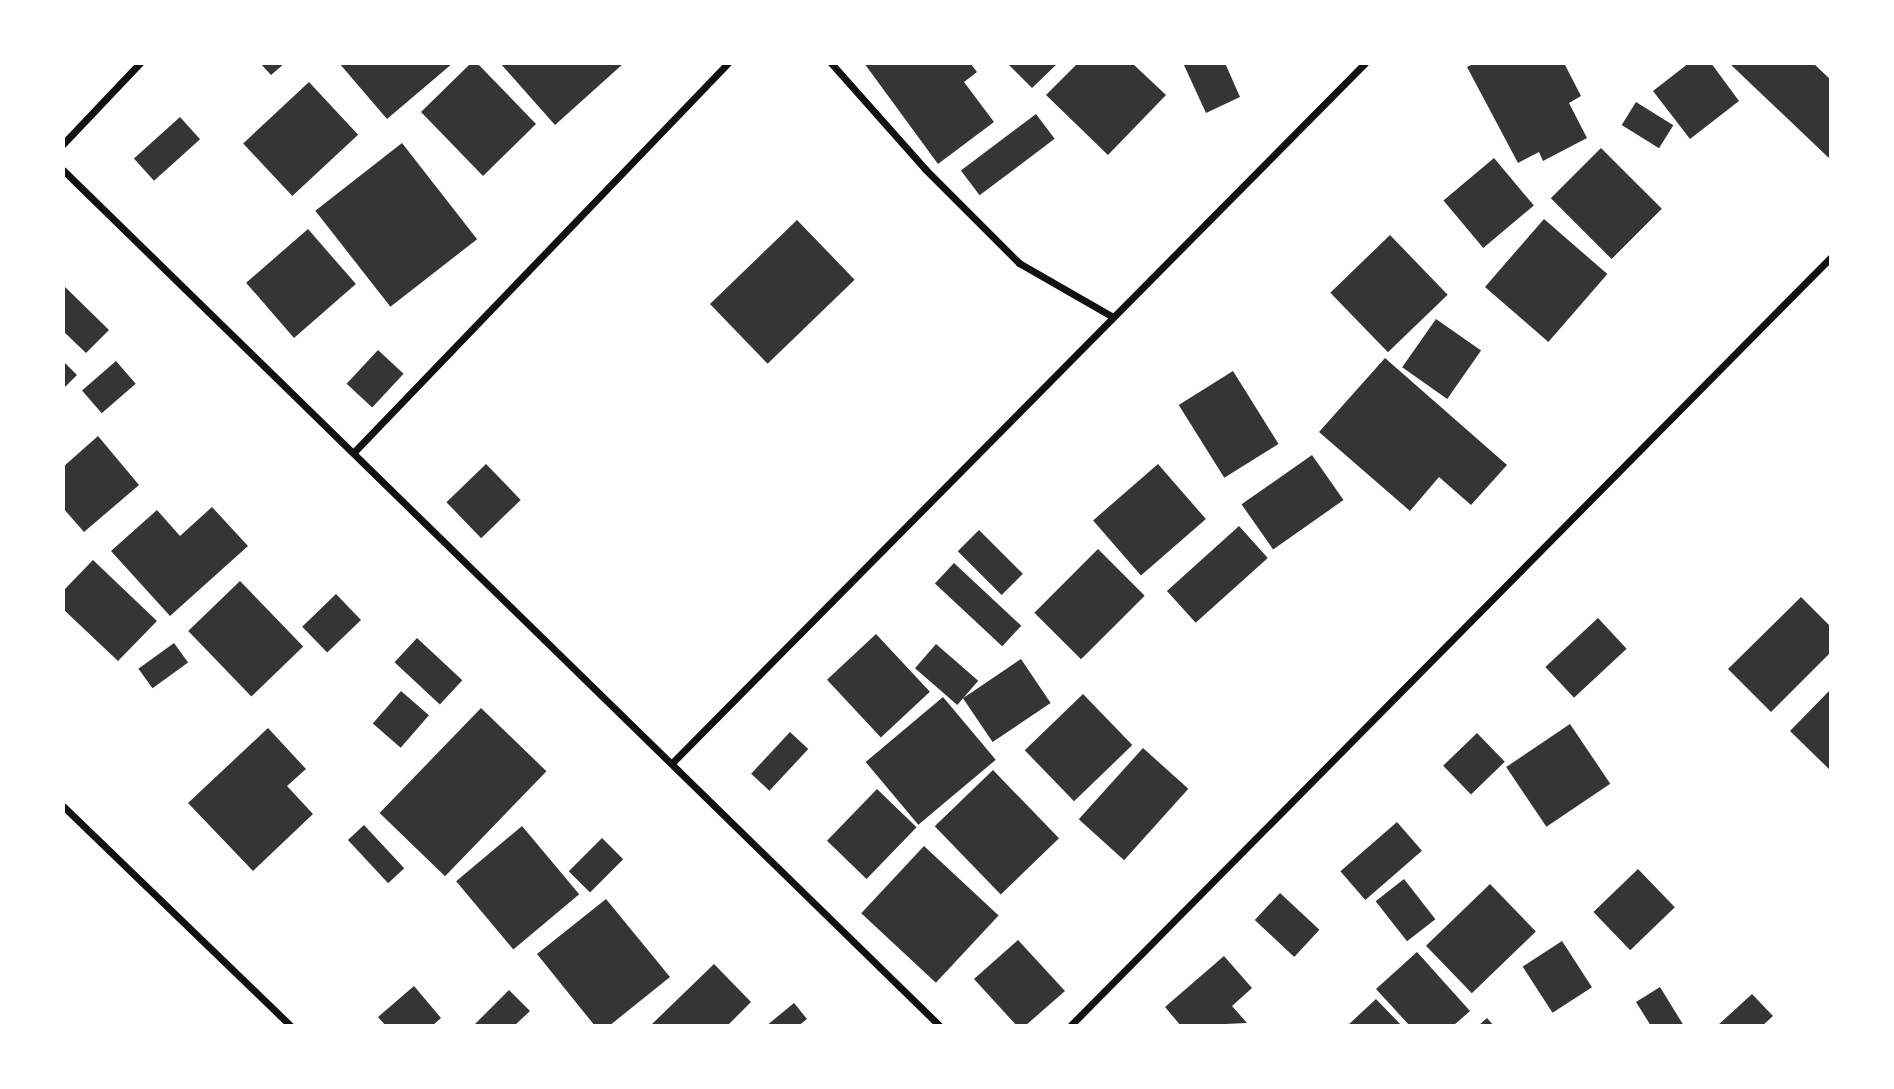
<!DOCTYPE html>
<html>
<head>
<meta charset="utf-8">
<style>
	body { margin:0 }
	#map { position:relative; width:1894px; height:1089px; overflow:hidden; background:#fff; font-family:Barlow,sans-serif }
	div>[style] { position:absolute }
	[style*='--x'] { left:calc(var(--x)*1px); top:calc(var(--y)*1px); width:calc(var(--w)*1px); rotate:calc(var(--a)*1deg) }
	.building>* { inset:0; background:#353535; transform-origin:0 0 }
	.minor>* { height:7px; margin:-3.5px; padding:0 3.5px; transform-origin:3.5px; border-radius:3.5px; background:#111 }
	span { translate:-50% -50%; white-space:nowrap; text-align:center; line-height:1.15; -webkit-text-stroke:5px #fff; paint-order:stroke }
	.frame { position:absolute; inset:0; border:65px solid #fff; pointer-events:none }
</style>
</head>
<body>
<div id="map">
	<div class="building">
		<i style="clip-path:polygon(260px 63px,285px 63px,271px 75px)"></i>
		<i style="clip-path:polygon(339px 63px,453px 63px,387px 119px)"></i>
		<i style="clip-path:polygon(471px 63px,477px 63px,536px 124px,483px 176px,421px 112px)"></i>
		<i style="clip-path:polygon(500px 63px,624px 63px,555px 125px)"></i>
		<i style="clip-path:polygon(864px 63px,970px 63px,977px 72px,964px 82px,994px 122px,938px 164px)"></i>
		<i style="clip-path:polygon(1007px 63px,1058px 63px,1032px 88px)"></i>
		<i style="clip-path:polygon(1078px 63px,1132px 63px,1166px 95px,1108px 155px,1046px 95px)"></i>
		<i style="clip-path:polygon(1183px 63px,1225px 63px,1240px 97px,1206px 113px)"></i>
		<i style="clip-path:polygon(1475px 63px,1564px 63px,1581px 96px,1569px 103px,1587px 138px,1543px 161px,1539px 152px,1518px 163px,1467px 67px)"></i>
		<i style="clip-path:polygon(1689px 63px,1711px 63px,1739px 101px,1690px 139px,1653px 91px)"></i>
		<i style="clip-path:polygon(1729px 63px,1813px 63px,1831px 80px,1831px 160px)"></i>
		<i style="left:309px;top:82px;width:72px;height:90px;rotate:47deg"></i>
		<i style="left:1636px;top:102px;width:44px;height:27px;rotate:32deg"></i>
		<i style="left:1036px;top:114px;width:31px;height:94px;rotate:53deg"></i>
		<i style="left:180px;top:117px;width:30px;height:62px;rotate:48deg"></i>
		<i style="left:402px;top:143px;width:122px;height:110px;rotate:52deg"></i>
		<i style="left:1601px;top:148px;width:86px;height:71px;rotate:45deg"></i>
		<i style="left:1494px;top:158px;width:62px;height:66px;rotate:50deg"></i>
		<i style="left:1544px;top:219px;width:84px;height:90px;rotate:41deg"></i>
		<i style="left:797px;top:220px;width:83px;height:121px;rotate:46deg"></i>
		<i style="left:308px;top:229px;width:73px;height:82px;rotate:49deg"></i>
		<i style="left:1390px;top:235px;width:83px;height:83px;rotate:46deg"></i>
		<i style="clip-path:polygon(63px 285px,109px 330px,86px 353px,63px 331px)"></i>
		<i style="left:1436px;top:319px;width:55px;height:59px;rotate:35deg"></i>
		<i style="left:378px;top:350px;width:35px;height:46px;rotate:43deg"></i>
		<i style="clip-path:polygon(1385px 358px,1507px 465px,1471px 505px,1439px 477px,1410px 511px,1319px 432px)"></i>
		<i style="clip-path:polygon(63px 361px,77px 375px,63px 389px)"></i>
		<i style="left:116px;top:361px;width:30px;height:45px;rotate:49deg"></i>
		<i style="left:1233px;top:371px;width:86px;height:64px;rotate:58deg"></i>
		<i style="clip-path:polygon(98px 436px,139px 485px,84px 532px,63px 508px,63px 467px)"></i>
		<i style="left:1312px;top:455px;width:55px;height:86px;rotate:55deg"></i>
		<i style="left:486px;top:464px;width:50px;height:55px;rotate:46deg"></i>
		<i style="left:1158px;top:464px;width:73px;height:86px;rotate:49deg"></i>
		<i style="clip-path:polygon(212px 507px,248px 546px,170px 616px,111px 551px,157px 510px,180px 536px)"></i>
		<i style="left:1239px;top:526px;width:43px;height:97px;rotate:48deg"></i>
		<i style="left:979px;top:530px;width:62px;height:30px;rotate:45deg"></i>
		<i style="left:1098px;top:549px;width:66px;height:90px;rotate:45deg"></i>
		<i style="clip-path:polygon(93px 560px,157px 621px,118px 661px,63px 609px,63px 591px)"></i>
		<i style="left:954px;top:563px;width:92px;height:28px;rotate:43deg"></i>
		<i style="left:240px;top:581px;width:91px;height:72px;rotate:46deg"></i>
		<i style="left:336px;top:594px;width:36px;height:47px;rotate:46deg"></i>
		<i style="clip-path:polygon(1801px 597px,1831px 627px,1831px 652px,1771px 712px,1728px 669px)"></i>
		<i style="left:1598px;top:618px;width:42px;height:72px;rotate:47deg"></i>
		<i style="left:876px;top:634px;width:79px;height:67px;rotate:47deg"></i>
		<i style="left:417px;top:638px;width:62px;height:33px;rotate:43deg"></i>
		<i style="left:174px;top:643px;width:24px;height:44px;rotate:54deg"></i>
		<i style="left:936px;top:644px;width:56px;height:32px;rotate:41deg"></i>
		<i style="left:1021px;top:659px;width:53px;height:70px;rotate:56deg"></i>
		<i style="clip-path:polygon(1831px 689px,1831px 771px,1790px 731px)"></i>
		<i style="left:401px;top:691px;width:37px;height:43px;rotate:41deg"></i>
		<i style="left:1083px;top:694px;width:71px;height:81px;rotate:46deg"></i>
		<i style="left:943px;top:697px;width:82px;height:101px;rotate:50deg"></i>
		<i style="left:481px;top:708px;width:91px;height:146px;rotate:44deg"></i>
		<i style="left:1570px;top:724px;width:72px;height:77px;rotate:56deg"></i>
		<i style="clip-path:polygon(268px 728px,306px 769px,287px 786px,313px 814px,253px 871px,188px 803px)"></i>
		<i style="left:790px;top:732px;width:25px;height:57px;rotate:43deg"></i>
		<i style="left:1477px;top:733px;width:40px;height:47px;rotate:46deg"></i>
		<i style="left:1143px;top:748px;width:61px;height:96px;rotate:42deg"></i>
		<i style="left:993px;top:770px;width:95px;height:81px;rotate:46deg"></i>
		<i style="left:877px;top:789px;width:55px;height:72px;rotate:44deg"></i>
		<i style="left:1397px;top:822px;width:38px;height:75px;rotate:49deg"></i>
		<i style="left:364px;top:825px;width:59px;height:22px;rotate:47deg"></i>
		<i style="left:522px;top:826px;width:89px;height:86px;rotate:50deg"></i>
		<i style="left:602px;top:838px;width:30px;height:47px;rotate:45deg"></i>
		<i style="left:924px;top:846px;width:102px;height:92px;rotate:43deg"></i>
		<i style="left:1638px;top:869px;width:53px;height:62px;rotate:46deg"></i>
		<i style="left:1404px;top:879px;width:51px;height:36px;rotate:52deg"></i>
		<i style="left:1490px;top:884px;width:66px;height:89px;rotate:46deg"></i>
		<i style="left:1280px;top:893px;width:54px;height:37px;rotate:43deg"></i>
		<i style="clip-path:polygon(606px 899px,670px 977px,609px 1026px,595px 1026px,537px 954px)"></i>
		<i style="clip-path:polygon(1018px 940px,1065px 991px,1025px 1026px,1017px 1026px,974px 979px)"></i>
		<i style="left:1562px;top:941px;width:55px;height:47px;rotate:57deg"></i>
		<i style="clip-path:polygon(1417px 952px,1470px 1011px,1453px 1026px,1410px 1026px,1376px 989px)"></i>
		<i style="clip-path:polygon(1224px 956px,1252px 988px,1232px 1006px,1247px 1023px,1181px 1026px,1165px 1007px)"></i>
		<i style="clip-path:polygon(714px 964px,751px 1002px,727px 1026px,650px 1026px)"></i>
		<i style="clip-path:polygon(414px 986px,441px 1018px,432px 1026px,386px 1026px,378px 1017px)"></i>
		<i style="clip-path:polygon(1660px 987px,1684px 1026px,1651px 1026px,1636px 1002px)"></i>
		<i style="clip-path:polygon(509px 990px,530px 1011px,514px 1026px,473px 1026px)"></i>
		<i style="clip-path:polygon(1752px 994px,1773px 1016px,1762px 1026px,1717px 1026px)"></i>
		<i style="clip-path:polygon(1376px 999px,1402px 1026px,1347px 1026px)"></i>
		<i style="clip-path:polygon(794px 1003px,807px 1019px,798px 1026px,766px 1026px)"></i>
		<i style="clip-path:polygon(1487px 1018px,1494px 1026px,1478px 1026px)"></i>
	</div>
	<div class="minor">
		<i style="--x:831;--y:63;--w:142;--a:48.4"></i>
		<i style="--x:925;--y:169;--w:133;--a:45"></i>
		<i style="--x:1019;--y:263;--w:108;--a:29.9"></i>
		<i style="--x:63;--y:144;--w:112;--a:-46.5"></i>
		<i style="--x:63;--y:170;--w:1226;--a:44.31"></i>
		<i style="--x:355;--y:451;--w:538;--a:-46.13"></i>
		<i style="--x:673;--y:762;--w:984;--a:-45.29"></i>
		<i style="--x:63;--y:806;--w:317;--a:44"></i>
		<i style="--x:1070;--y:1026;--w:1082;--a:-45.3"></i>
	</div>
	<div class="frame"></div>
</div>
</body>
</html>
